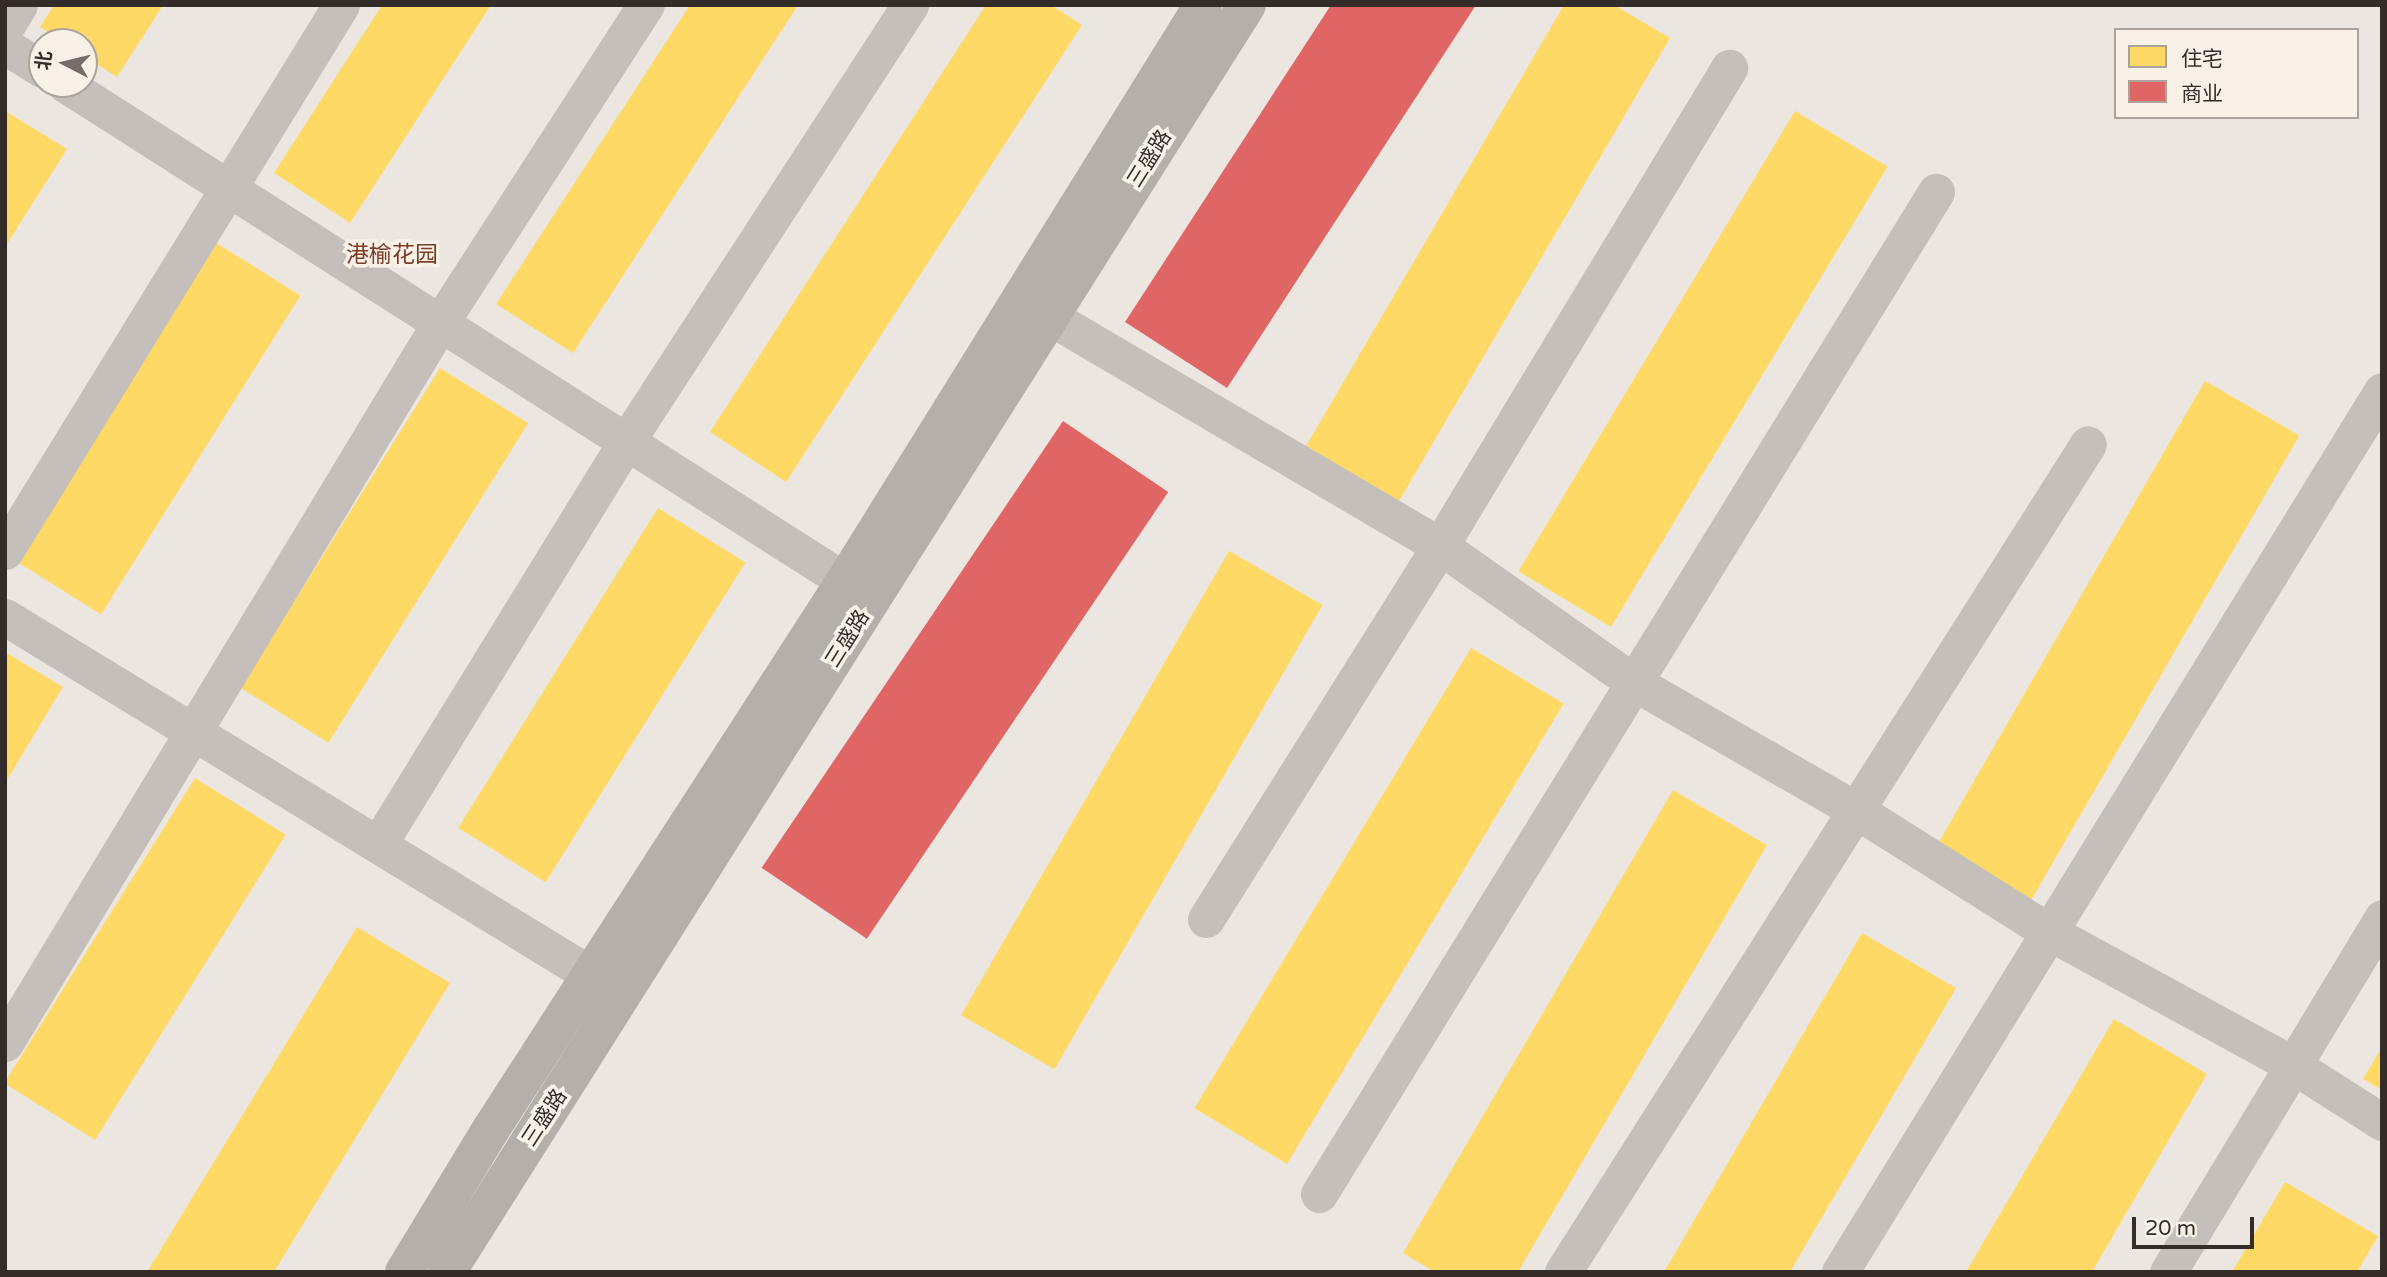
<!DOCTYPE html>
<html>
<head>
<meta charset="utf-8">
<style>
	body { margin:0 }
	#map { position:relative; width:2387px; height:1277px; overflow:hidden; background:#ece6e0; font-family:"Varela Round","Noto Sans SC",sans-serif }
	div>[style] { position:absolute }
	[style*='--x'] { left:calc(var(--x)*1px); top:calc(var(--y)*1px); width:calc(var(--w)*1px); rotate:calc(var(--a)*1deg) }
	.homes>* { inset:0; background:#ffd966; transform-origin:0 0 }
	.shops>* { inset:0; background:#e06666; transform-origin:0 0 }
	.street>* { height:37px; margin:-18.5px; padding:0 18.5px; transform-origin:18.5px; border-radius:18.5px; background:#c4bfba }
	.secondary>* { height:38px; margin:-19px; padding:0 19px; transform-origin:19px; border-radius:19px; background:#b5afaa }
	span { translate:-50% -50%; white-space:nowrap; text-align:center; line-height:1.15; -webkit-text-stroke:7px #f8f1e8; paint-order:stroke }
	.street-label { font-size:21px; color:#342c28 }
	.neighbourhood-label { font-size:23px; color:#7c3d28 }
	.frame { position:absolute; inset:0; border:7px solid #342c28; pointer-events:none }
	.legend { position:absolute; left:2114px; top:28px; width:245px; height:91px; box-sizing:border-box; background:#f8f1e8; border:2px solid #aaa29b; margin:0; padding:9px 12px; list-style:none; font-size:21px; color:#342c28 }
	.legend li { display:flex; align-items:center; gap:14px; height:35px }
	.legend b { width:35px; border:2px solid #aaa29b }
	.north { position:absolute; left:28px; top:28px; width:70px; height:70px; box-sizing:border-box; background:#f8f1e8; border:2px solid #aaa29b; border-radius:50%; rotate:277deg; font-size:19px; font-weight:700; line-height:28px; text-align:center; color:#342c28 }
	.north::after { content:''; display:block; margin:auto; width:24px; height:32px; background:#746d68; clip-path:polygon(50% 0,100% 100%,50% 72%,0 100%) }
	.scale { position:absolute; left:2132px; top:1217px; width:122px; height:32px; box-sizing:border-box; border:4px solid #342c28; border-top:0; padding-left:9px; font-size:21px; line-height:24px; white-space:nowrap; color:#342c28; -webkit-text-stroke:5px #f8f1e8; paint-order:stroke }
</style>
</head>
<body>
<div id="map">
	<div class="homes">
		<i style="clip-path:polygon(54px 5px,163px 5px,117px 77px,84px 56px,84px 42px,63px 42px,40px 27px)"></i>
		<i style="clip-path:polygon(382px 5px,491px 5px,350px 223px,274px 173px)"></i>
		<i style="clip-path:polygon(690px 5px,798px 5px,573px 353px,496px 304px)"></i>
		<i style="clip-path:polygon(986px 5px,1051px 5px,1082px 25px,786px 482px,710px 432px)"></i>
		<i style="clip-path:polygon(1564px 5px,1614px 5px,1670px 38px,1399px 501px,1306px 446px)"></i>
		<i style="clip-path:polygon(5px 111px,67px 149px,5px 247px)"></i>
		<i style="left:1795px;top:111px;width:108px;height:537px;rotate:31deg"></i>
		<i style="left:213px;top:241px;width:103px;height:376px;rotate:32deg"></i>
		<i style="left:440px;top:368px;width:104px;height:377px;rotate:32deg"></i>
		<i style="left:2205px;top:381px;width:109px;height:536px;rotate:30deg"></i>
		<i style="left:658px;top:508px;width:103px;height:377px;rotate:32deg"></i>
		<i style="left:1229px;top:551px;width:108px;height:536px;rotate:30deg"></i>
		<i style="left:1471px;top:648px;width:108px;height:537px;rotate:31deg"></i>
		<i style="clip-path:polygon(5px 652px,63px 687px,5px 783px)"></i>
		<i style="left:195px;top:778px;width:107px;height:360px;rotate:32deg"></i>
		<i style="clip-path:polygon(1673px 790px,1767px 845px,1518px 1272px,1435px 1272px,1403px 1253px)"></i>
		<i style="clip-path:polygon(357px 927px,450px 983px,274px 1272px,147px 1272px)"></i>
		<i style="clip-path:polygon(1862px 933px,1956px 988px,1790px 1272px,1664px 1272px)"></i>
		<i style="clip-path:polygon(2114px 1019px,2207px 1074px,2092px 1272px,1966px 1272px)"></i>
		<i style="clip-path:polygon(2382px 1047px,2382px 1090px,2363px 1079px)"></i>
		<i style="clip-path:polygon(2285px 1182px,2378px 1236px,2357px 1272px,2232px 1272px)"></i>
	</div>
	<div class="shops">
		<i style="clip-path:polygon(1331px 5px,1476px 5px,1227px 388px,1125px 322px)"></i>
		<i style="left:1063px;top:421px;width:127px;height:539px;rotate:34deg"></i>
	</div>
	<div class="street">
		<i style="--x:5;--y:28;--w:27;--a:-59"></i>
		<i style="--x:5;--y:46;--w:44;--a:31.9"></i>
		<i style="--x:65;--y:84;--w:925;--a:32.5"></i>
		<i style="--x:1050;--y:317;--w:452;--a:30.4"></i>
		<i style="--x:1440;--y:546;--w:238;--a:35.1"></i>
		<i style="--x:1635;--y:683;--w:253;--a:29.9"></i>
		<i style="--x:1854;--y:809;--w:233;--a:32.2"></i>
		<i style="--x:2051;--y:933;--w:273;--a:28.6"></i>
		<i style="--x:2291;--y:1064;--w:108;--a:32.5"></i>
		<i style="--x:5;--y:551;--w:641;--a:-58.39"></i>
		<i style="--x:5;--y:617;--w:687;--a:31.42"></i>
		<i style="--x:378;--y:845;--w:473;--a:-58.4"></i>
		<i style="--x:626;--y:442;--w:521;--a:-56.98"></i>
		<i style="--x:1206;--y:919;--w:440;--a:-57.9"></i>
		<i style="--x:1440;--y:546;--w:559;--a:-58.84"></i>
		<i style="--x:5;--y:1043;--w:841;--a:-58.86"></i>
		<i style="--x:440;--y:323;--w:379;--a:-57.1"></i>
		<i style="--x:1319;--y:1194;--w:1177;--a:-58.38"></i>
		<i style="--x:1563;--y:1272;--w:980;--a:-57.62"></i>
		<i style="--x:1840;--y:1272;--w:1034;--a:-58.4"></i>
		<i style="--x:2168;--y:1272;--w:414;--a:-58.8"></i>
	</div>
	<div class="secondary">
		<i style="--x:404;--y:1272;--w:167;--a:-58.7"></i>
		<i style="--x:491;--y:1129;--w:652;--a:-57.14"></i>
		<i style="--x:845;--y:581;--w:678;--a:-58.14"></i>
		<i style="--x:447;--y:1272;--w:1498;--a:-57.73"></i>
	</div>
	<div class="street-label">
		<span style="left:1150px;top:159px;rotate:-58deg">三盛路</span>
		<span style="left:848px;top:639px;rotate:-58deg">三盛路</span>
		<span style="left:545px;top:1118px;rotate:-57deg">三盛路</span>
	</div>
	<div class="neighbourhood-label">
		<span style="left:392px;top:255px">港榆花园</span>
	</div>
	<div class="frame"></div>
	<ul class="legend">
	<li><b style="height:19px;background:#ffd966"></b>住宅</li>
	<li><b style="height:19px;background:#e06666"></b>商业</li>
	</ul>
	<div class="north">北</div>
	<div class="scale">20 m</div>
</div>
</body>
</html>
